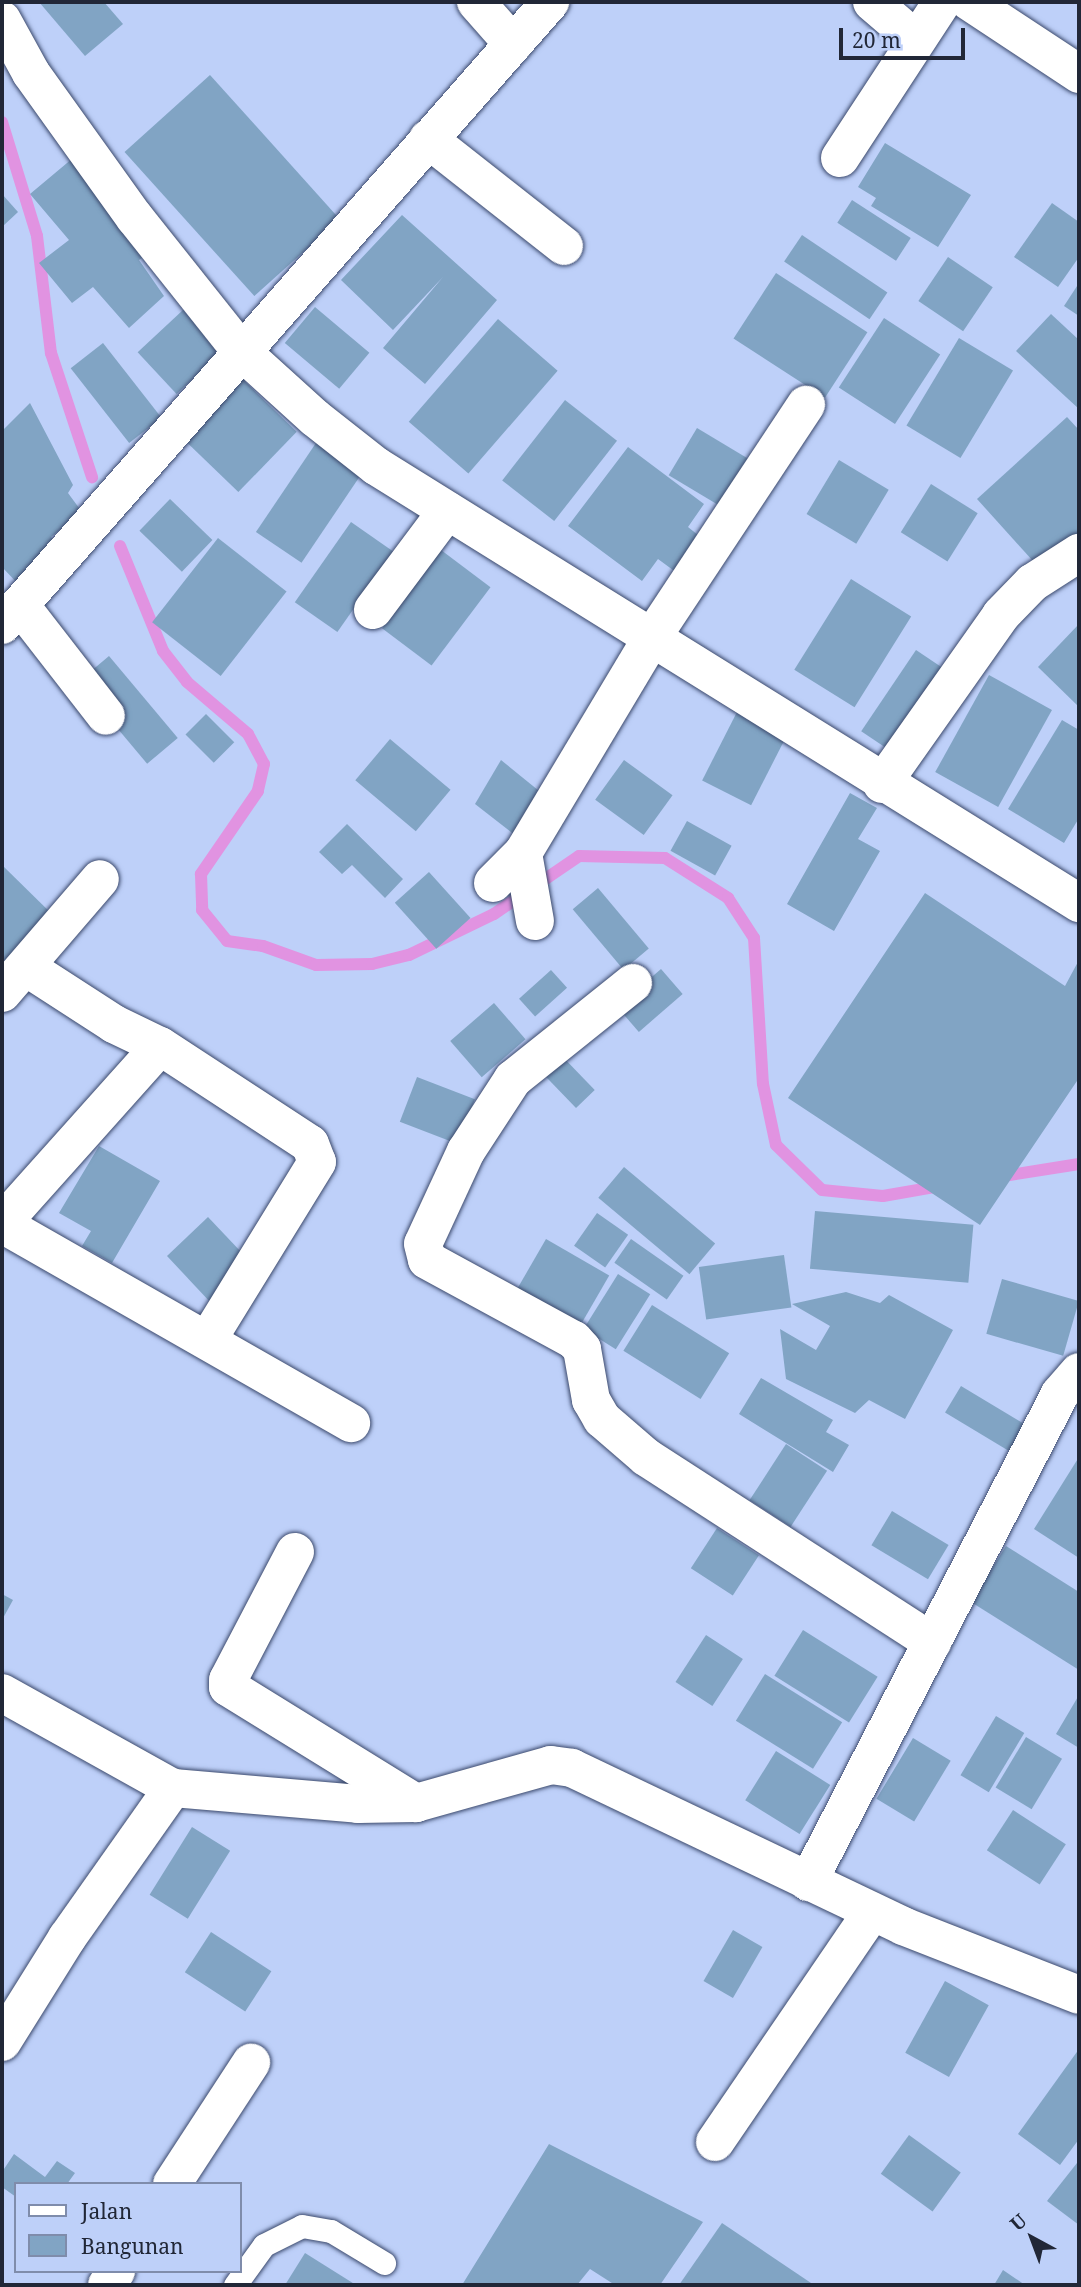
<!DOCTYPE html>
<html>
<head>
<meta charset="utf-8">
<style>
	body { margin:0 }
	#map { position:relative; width:1081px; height:2287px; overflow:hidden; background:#bed0f9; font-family:"Noto Serif",serif }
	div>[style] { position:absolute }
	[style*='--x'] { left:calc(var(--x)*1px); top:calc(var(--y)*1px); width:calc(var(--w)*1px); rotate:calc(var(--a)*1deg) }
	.stream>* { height:12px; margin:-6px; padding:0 6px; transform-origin:6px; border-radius:6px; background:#e193e1 }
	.building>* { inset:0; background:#81a4c4; transform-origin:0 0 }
	.roads { filter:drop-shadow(0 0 2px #3b496c) drop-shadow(0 0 2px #3b496c) }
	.lane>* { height:23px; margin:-11.5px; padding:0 11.5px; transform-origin:11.5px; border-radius:11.5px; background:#fff }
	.street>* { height:38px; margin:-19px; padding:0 19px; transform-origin:19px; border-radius:19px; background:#fff }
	span { translate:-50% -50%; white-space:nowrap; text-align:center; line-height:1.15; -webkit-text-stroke:7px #bed0f9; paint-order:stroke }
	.frame { position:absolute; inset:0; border:4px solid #212737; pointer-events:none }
	.legend { position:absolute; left:14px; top:2182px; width:228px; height:91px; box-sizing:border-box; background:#bed0f9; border:2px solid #7f8cab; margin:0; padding:9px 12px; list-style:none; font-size:21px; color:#212737 }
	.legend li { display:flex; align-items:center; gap:14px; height:35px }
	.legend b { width:35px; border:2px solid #7f8cab }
	.north { position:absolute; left:997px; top:2203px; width:70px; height:70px; -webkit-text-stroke:5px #bed0f9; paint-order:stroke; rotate:319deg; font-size:19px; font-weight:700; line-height:28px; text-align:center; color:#212737 }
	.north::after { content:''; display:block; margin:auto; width:24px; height:32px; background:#212737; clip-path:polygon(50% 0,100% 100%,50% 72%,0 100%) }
	.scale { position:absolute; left:839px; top:28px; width:126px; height:32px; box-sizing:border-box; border:4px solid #212737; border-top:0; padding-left:9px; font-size:21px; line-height:24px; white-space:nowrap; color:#212737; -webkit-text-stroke:5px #bed0f9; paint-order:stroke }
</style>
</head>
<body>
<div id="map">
	<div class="stream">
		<i style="--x:2;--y:122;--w:119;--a:72.9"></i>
		<i style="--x:37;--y:236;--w:118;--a:83.2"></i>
		<i style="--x:51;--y:353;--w:131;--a:71.7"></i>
		<i style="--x:120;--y:546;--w:113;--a:67.7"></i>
		<i style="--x:163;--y:651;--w:39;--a:52"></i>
		<i style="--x:187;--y:682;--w:80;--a:40.4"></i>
		<i style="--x:248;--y:734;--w:34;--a:62"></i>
		<i style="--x:264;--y:764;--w:28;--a:103"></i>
		<i style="--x:258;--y:791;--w:101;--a:124.5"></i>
		<i style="--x:201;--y:874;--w:36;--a:88"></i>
		<i style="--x:202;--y:910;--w:40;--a:51"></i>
		<i style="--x:227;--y:941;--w:36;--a:8"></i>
		<i style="--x:263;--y:946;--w:56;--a:19.7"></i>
		<i style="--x:316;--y:965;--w:56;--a:-1"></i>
		<i style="--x:372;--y:964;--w:38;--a:-14"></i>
		<i style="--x:409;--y:955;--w:94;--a:-25.8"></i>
		<i style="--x:494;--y:914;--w:103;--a:-34.3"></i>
		<i style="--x:579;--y:856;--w:86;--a:1.3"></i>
		<i style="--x:665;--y:858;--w:75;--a:32.4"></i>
		<i style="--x:728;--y:898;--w:48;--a:57"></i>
		<i style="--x:754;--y:938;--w:146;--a:86.5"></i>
		<i style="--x:763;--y:1084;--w:62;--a:78"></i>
		<i style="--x:776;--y:1145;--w:64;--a:44.4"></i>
		<i style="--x:822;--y:1190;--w:61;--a:5.6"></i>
		<i style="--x:883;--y:1196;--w:59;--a:-9.8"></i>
		<i style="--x:997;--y:1177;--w:83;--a:-9"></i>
	</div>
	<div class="building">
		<i style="clip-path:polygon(39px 2px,104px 2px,123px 24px,85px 56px)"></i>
		<i style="left:210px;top:75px;width:194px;height:115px;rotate:48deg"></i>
		<i style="clip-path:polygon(885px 143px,971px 195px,938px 247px,871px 206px,876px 198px,858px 187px)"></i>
		<i style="clip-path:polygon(73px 158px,148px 254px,139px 260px,164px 296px,129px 328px,93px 287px,72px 303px,39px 263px,69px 240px,30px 194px)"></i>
		<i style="clip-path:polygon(2px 194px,18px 212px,2px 227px)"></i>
		<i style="left:852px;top:200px;width:70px;height:27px;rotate:33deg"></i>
		<i style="clip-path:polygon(1052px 203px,1079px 222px,1079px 257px,1058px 287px,1014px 257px)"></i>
		<i style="clip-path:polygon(402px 215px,497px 300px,425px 384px,383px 348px,443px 277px,393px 330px,341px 280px)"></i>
		<i style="left:802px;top:235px;width:103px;height:32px;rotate:34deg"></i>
		<i style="left:948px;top:257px;width:54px;height:53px;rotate:34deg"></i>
		<i style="left:776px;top:273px;width:109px;height:78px;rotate:33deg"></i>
		<i style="clip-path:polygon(1079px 283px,1079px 316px,1064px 306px)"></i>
		<i style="left:315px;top:307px;width:71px;height:47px;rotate:40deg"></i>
		<i style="left:183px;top:310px;width:57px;height:62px;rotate:47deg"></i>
		<i style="clip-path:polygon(1051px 314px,1079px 340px,1079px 409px,1016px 351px)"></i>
		<i style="left:884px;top:318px;width:67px;height:83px;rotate:33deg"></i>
		<i style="left:498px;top:319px;width:79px;height:136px;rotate:41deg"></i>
		<i style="left:959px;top:338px;width:63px;height:102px;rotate:31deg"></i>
		<i style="left:103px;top:343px;width:95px;height:41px;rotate:52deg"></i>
		<i style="left:237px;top:374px;width:83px;height:84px;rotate:44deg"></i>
		<i style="left:565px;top:400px;width:66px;height:102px;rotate:38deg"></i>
		<i style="clip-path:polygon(30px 403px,73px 485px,68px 493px,82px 512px,51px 537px,62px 549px,20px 586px,2px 567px,2px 431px)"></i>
		<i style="clip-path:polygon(1067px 417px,1079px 430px,1079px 537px,1042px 571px,977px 499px)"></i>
		<i style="left:697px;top:428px;width:70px;height:55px;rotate:31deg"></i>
		<i style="left:318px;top:440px;width:55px;height:111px;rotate:34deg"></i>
		<i style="clip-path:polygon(628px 447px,704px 504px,688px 527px,703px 539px,677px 573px,658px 559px,642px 581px,568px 526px)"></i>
		<i style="left:839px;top:460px;width:58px;height:63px;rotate:31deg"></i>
		<i style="left:931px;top:484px;width:55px;height:57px;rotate:32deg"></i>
		<i style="left:170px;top:499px;width:59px;height:44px;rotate:44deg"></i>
		<i style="left:351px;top:522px;width:52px;height:98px;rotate:35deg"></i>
		<i style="left:218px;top:538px;width:87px;height:107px;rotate:38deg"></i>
		<i style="left:441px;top:550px;width:62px;height:98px;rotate:37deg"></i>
		<i style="left:851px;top:579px;width:71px;height:107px;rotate:32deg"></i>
		<i style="clip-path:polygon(1079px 624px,1079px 707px,1038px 667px)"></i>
		<i style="left:916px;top:650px;width:40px;height:98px;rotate:34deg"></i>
		<i style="left:109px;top:656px;width:107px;height:40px;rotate:50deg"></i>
		<i style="left:989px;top:675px;width:72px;height:111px;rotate:29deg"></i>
		<i style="left:738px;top:710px;width:55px;height:79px;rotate:27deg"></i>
		<i style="left:206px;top:714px;width:40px;height:29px;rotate:45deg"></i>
		<i style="clip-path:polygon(1062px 720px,1079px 730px,1079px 818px,1064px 843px,1008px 809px)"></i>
		<i style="left:390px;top:739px;width:79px;height:54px;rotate:40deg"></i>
		<i style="clip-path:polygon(501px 760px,549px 799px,520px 839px,475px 804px)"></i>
		<i style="left:624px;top:760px;width:60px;height:49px;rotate:36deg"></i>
		<i style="clip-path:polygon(850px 793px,877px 808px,858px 839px,880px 851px,834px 931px,787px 904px)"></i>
		<i style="left:687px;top:821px;width:51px;height:34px;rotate:29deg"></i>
		<i style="clip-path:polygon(347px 824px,403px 879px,385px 898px,352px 865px,342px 874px,319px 852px)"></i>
		<i style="clip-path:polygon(2px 865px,58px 920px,2px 977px)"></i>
		<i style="left:429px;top:872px;width:62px;height:46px;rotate:48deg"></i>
		<i style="left:598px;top:888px;width:79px;height:33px;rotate:50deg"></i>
		<i style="clip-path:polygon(925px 893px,1065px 986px,1079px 960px,1079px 1078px,980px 1225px,788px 1098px)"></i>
		<i style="left:661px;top:969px;width:33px;height:58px;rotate:49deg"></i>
		<i style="left:551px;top:970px;width:24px;height:43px;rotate:48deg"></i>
		<i style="left:494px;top:1003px;width:48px;height:58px;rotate:49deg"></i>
		<i style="left:560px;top:1054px;width:50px;height:26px;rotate:46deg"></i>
		<i style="left:417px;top:1077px;width:62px;height:48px;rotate:21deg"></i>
		<i style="clip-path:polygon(99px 1146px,160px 1181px,112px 1263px,82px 1246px,91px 1231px,59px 1213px)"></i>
		<i style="left:624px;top:1167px;width:119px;height:40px;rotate:40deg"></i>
		<i style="left:815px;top:1211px;width:159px;height:58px;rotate:5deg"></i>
		<i style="left:597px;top:1213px;width:38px;height:40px;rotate:35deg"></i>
		<i style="clip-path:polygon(208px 1217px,243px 1254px,211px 1303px,167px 1256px)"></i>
		<i style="left:546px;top:1239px;width:73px;height:63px;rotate:30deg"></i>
		<i style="left:631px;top:1239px;width:64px;height:29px;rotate:35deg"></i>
		<i style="left:784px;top:1255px;width:53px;height:86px;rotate:82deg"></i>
		<i style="left:618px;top:1274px;width:38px;height:65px;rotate:32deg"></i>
		<i style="left:1002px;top:1279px;width:80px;height:57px;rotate:16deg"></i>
		<i style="clip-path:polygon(846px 1292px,880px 1303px,889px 1295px,953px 1330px,905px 1419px,869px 1400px,855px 1413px,786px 1379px,780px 1329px,816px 1350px,830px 1326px,792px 1304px)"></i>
		<i style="left:652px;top:1305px;width:91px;height:54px;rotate:32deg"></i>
		<i style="clip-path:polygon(761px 1378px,833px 1420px,826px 1432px,849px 1445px,833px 1472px,739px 1414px)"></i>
		<i style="left:961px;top:1386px;width:77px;height:31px;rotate:31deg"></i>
		<i style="left:786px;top:1444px;width:49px;height:67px;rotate:33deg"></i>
		<i style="clip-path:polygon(1079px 1457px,1079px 1558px,1034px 1529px)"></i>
		<i style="left:892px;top:1511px;width:66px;height:40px;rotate:31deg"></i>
		<i style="left:717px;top:1528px;width:50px;height:48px;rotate:33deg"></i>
		<i style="clip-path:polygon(1006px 1546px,1079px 1592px,1079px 1670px,971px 1602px)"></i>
		<i style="clip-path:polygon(2px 1594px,13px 1600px,2px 1620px)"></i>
		<i style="left:803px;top:1630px;width:88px;height:54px;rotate:32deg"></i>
		<i style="left:706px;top:1635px;width:44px;height:56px;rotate:33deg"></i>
		<i style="left:765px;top:1674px;width:91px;height:55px;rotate:32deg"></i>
		<i style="clip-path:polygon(1079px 1695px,1079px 1748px,1056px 1734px)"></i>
		<i style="left:996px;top:1716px;width:33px;height:69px;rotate:31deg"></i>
		<i style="left:1026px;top:1737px;width:42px;height:59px;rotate:31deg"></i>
		<i style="left:913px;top:1738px;width:44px;height:71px;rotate:31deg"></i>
		<i style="left:776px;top:1751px;width:64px;height:58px;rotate:32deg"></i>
		<i style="left:1013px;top:1810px;width:63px;height:48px;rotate:33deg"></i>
		<i style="left:192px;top:1827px;width:45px;height:80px;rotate:32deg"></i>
		<i style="left:733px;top:1930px;width:34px;height:59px;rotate:30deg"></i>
		<i style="left:211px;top:1932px;width:72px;height:48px;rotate:33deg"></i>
		<i style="left:945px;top:1981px;width:50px;height:82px;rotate:29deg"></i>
		<i style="clip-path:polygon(1079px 2049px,1079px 2139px,1060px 2165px,1018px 2134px)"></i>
		<i style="left:909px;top:2135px;width:64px;height:48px;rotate:36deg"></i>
		<i style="clip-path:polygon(549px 2144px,703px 2222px,660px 2285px,615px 2285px,590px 2269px,577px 2285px,462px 2285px)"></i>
		<i style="clip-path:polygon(14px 2154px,45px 2177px,57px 2161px,75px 2173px,67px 2184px,16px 2184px,16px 2197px,2px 2187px,2px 2172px)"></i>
		<i style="clip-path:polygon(1077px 2163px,1079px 2165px,1079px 2225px,1047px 2201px)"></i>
		<i style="clip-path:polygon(722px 2223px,814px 2285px,679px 2285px)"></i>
		<i style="clip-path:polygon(305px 2253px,356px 2285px,285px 2285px)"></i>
		<i style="clip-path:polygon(1003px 2270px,1025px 2285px,994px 2285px)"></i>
	</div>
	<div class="roads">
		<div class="lane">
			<i style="--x:235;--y:2285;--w:49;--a:-54.1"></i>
			<i style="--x:264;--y:2245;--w:42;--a:-26.6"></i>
			<i style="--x:302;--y:2226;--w:29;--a:10"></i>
			<i style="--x:331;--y:2231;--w:62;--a:31.1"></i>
		</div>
		<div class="street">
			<i style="--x:476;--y:2;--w:56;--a:48.6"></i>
			<i style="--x:872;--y:2;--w:57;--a:40.7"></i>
			<i style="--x:970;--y:2;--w:131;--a:33.4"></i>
			<i style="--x:2;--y:20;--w:60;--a:61.3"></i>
			<i style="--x:31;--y:73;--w:178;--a:54.4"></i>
			<i style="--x:135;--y:218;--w:169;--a:51.5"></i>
			<i style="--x:240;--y:350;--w:101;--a:42.2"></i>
			<i style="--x:315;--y:418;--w:78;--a:38.2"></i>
			<i style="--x:376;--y:466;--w:828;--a:31.87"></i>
			<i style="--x:428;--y:139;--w:173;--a:38.2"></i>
			<i style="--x:840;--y:158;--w:186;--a:-56.8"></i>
			<i style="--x:20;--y:605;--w:140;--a:52.2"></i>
			<i style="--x:373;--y:610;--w:124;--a:-53.2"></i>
			<i style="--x:2;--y:625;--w:830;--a:-48.66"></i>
			<i style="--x:882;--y:784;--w:207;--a:-54.8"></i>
			<i style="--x:1001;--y:615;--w:45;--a:-45.9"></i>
			<i style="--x:1032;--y:583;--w:56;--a:-32.6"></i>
			<i style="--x:523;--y:853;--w:69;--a:80"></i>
			<i style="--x:493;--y:883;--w:42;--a:-45"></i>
			<i style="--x:523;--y:853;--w:249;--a:-59.1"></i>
			<i style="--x:651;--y:639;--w:281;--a:-56.5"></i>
			<i style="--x:26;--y:967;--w:105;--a:32.9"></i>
			<i style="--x:114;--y:1024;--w:51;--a:25.6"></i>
			<i style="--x:633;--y:983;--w:154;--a:141.3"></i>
			<i style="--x:513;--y:1079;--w:86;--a:123.1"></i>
			<i style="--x:466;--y:1151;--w:102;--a:114.8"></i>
			<i style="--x:423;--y:1244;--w:16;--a:76"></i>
			<i style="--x:427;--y:1260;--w:167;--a:28.6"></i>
			<i style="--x:574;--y:1340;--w:12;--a:48"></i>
			<i style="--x:582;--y:1349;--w:52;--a:80"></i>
			<i style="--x:591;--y:1400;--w:22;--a:60"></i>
			<i style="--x:602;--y:1419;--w:58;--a:40.8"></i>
			<i style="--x:646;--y:1457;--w:341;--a:32.9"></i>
			<i style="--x:2;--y:993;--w:150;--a:-49.3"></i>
			<i style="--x:2;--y:1223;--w:237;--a:-48.2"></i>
			<i style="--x:160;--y:1046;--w:179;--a:33.2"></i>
			<i style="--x:310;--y:1144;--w:19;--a:69"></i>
			<i style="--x:317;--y:1162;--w:208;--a:121.6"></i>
			<i style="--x:2;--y:1224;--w:402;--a:29.7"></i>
			<i style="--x:295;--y:1552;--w:144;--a:117.6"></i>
			<i style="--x:228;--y:1680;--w:7;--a:90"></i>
			<i style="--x:228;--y:1687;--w:221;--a:31.7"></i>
			<i style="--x:2;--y:1693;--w:196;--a:29.1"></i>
			<i style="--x:173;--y:1788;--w:186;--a:4.9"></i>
			<i style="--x:358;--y:1804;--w:58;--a:-1"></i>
			<i style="--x:416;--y:1803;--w:140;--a:-15.7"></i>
			<i style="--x:551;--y:1765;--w:21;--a:8"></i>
			<i style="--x:572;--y:1768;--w:367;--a:25.5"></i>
			<i style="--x:903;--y:1926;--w:189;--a:21.4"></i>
			<i style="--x:808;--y:1882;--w:549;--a:-62.69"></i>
			<i style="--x:1060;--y:1394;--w:29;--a:-49"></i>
			<i style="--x:2;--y:2042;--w:123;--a:-58"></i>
			<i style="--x:67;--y:1938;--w:184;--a:-54.8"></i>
			<i style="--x:715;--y:2142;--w:278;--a:-55.7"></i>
			<i style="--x:172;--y:2184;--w:145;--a:-56.9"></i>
			<i style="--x:107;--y:2285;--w:17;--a:-57"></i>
		</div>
	</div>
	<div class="frame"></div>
	<ul class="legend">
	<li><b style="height:9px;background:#fff"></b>Jalan</li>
	<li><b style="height:19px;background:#81a4c4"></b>Bangunan</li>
	</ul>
	<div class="north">U</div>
	<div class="scale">20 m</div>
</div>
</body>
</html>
